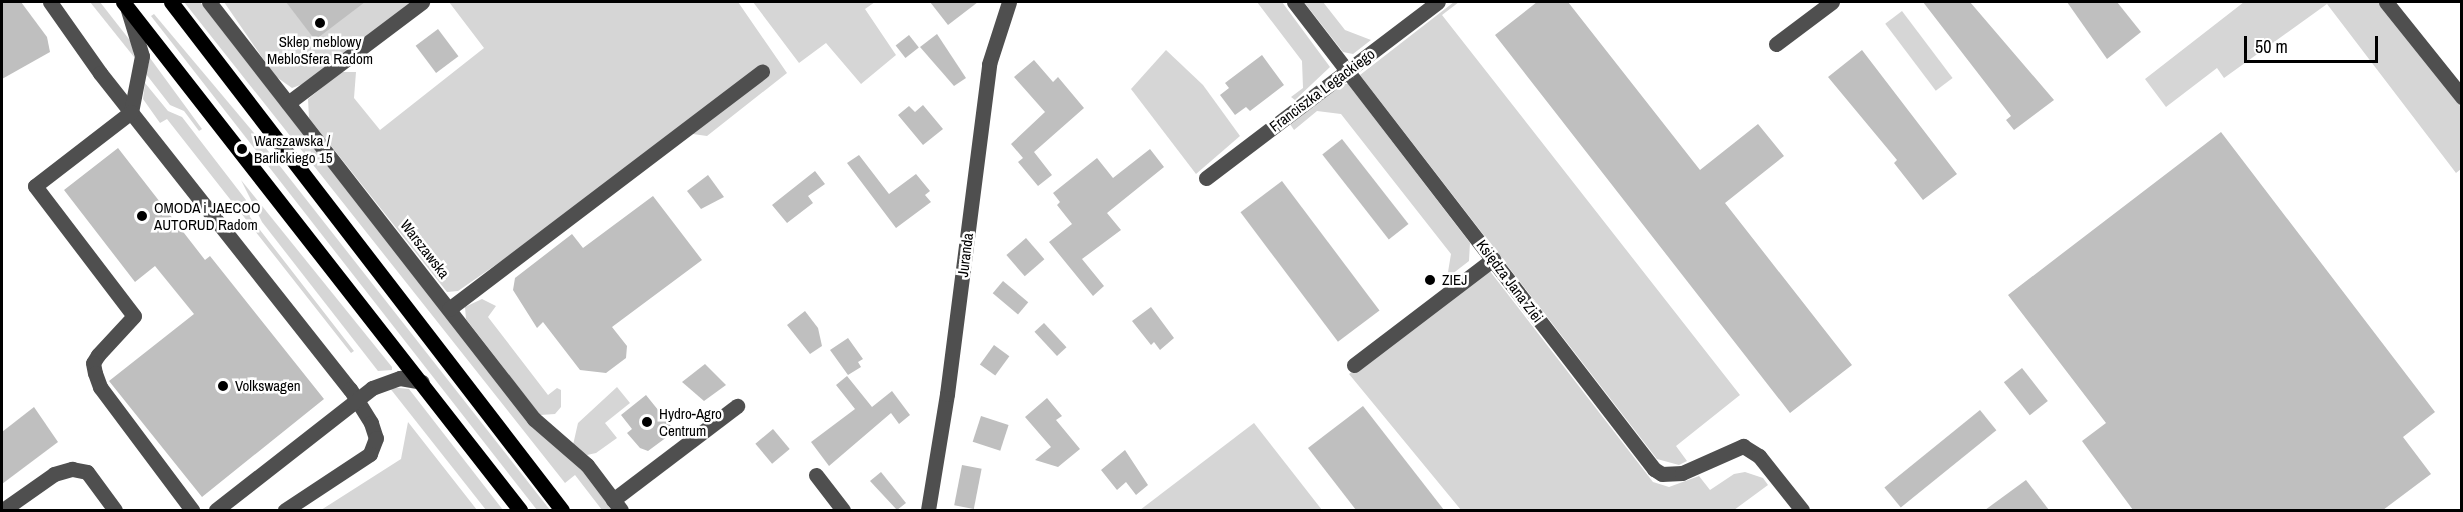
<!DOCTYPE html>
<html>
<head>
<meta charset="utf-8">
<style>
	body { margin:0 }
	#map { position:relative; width:2463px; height:512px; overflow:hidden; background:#fff; font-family:"Archivo Narrow",sans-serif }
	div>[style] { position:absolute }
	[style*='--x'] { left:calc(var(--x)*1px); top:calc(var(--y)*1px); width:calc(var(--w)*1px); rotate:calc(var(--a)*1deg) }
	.green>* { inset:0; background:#d6d6d6; transform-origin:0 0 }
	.building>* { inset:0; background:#bfbfbf; transform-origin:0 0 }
	.minor>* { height:15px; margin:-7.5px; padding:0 7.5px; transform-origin:7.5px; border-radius:7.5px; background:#4f4f4f }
	.major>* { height:15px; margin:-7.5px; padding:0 7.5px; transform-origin:7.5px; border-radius:7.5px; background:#000 }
	.dots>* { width:16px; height:16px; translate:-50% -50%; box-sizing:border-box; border:3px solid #fff; border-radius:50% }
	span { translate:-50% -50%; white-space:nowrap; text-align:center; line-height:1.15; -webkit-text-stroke:5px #fff; paint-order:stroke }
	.poi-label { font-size:15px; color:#000 }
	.left { translate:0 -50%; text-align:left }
	.street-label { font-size:15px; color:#000 }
	.frame { position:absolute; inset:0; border:3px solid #000; pointer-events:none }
	.scale { position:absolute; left:2244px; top:36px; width:134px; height:27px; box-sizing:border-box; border:3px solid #000; border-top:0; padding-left:8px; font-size:18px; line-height:21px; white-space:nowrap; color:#000; -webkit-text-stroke:4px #fff; paint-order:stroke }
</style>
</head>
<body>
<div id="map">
	<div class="green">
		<i style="clip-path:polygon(90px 2px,100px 2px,132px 43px,134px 57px)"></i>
		<i style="clip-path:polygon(184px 2px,200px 2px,531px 426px,580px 468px,612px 510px,602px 510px,575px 475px,565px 483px)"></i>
		<i style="clip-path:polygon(224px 2px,412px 2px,303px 84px,292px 88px,275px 76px)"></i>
		<i style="clip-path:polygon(449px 2px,738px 2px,787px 73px,707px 136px,686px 133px,458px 291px,447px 292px,309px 118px,308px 99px,341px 72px,356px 72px,354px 98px,380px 130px,484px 48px)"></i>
		<i style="clip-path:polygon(753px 2px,875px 2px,865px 9px,896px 55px,861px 84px,826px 43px,799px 63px)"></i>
		<i style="clip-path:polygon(1257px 2px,1282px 2px,1330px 67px,1295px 100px,1291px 97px,1303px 88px,1302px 61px)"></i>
		<i style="clip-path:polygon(1304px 2px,1323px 2px,1345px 30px,1371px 40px,1353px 54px,1343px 52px)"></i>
		<i style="clip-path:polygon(1454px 2px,1459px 2px,1442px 15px,1740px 395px,1676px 446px,1687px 461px,1679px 465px,1657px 459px,1360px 75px)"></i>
		<i style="clip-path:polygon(2244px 2px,2378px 2px,2461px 107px,2461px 169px,2456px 173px,2327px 4px,2224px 78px,2217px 68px,2166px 107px,2145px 79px)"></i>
		<i style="left:1902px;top:11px;width:84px;height:21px;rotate:53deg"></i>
		<i style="clip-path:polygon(154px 14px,254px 133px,550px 510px,537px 510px,151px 16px)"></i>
		<i style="clip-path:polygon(1166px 50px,1203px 85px,1240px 136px,1196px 174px,1131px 89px)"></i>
		<i style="clip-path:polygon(150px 58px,202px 129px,199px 131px,184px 111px,170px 105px,146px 74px)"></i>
		<i style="clip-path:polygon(145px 83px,168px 111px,182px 117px,246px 200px,250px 217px,354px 351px,351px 353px,167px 119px,160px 123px,143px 99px)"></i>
		<i style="clip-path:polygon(1340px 84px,1348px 84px,1470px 243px,1469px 261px,1447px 278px,1451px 254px,1341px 114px,1317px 111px,1294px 130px,1290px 124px)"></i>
		<i style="clip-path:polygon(241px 180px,392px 367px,392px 370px,378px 371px,262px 222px)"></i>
		<i style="clip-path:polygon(1489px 270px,1653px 482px,1669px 487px,1699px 476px,1710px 490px,1734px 474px,1745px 472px,1763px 478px,1768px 485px,1734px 510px,1461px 510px,1349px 374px)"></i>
		<i style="clip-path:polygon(482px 299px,496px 306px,488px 317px,548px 395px,557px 388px,561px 390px,561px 407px,555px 414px,540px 415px,466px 319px,465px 307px)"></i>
		<i style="clip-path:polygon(389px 387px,409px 389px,503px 510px,486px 510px)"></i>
		<i style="clip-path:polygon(617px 387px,630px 403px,605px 423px,617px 438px,596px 453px,587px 455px,573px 445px,578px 423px)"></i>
		<i style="clip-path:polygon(408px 422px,477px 510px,321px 510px,401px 459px)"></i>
		<i style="clip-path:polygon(1254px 423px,1322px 510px,1140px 510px)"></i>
	</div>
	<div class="building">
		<i style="clip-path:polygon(2px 2px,21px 2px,47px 37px,50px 52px,2px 79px)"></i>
		<i style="clip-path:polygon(286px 2px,365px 2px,315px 40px)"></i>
		<i style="clip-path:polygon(930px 2px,978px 2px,948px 25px)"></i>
		<i style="clip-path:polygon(1537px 2px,1568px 2px,1700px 170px,1758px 124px,1784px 156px,1725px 203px,1852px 365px,1790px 413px,1495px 35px)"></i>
		<i style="clip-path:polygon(1923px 2px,1970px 2px,2054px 100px,2014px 130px,2006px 120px,2011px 116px)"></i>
		<i style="clip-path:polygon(2067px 2px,2117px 2px,2141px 32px,2107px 59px)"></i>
		<i style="left:438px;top:29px;width:34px;height:28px;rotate:53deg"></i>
		<i style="clip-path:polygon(937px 34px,966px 78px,954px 86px,920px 47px)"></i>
		<i style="left:909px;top:35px;width:16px;height:17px;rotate:52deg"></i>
		<i style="clip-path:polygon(1862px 50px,1957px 174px,1923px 200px,1894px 163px,1897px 160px,1828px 77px)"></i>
		<i style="clip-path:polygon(1262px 55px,1284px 85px,1250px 111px,1246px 107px,1235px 115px,1220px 95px,1229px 88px,1225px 83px)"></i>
		<i style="clip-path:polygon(1034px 60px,1053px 82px,1058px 77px,1084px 108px,1034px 152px,1052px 175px,1038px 186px,1018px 162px,1023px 158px,1011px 144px,1045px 112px,1014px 77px)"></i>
		<i style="clip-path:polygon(923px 105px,943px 129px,923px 145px,898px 115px,909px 106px,915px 112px)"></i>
		<i style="clip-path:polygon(2221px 132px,2435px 412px,2403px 437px,2431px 474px,2383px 510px,2133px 510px,2082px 441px,2106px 423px,2008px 295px)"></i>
		<i style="left:1342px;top:139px;width:108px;height:25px;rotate:52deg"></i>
		<i style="clip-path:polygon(118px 148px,205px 260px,210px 256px,324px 399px,202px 497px,109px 381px,194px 314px,155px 266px,135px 282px,64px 190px)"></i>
		<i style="clip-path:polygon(1150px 149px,1164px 167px,1107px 213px,1121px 230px,1082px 259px,1104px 286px,1093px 296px,1049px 242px,1072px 224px,1057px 205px,1060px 202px,1053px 193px,1097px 158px,1113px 178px)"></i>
		<i style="clip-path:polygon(859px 155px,889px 194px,916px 174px,930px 191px,925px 195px,931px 202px,896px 228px,847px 163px)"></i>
		<i style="clip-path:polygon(815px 171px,825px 184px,808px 196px,813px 203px,787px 223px,772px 205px)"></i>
		<i style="clip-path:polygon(708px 175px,724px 197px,701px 209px,687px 191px)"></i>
		<i style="left:1282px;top:181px;width:162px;height:52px;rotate:53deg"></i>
		<i style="clip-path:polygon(653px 196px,702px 260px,612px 327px,627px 346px,626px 358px,606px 373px,580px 370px,543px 322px,537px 328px,513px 290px,515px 278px,572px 234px,583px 248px)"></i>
		<i style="left:1026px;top:238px;width:28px;height:26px;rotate:49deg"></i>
		<i style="left:1003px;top:281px;width:33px;height:16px;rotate:40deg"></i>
		<i style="clip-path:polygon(1151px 307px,1174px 338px,1160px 350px,1154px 342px,1151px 345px,1132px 321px)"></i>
		<i style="clip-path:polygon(805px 311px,818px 328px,822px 346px,810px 354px,787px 325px)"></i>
		<i style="left:1044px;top:323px;width:33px;height:13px;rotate:47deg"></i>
		<i style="clip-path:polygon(848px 338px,863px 359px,858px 362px,861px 367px,848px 375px,830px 350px)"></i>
		<i style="left:994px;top:345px;width:19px;height:24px;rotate:36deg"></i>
		<i style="clip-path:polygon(705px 364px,726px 385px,704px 401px,682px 382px)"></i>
		<i style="left:2022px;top:368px;width:42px;height:23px;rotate:52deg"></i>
		<i style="clip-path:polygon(847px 376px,872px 407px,892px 391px,910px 415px,899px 424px,891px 413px,829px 466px,811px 442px,855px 409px,836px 385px)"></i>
		<i style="clip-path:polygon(646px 395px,675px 431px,648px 451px,640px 448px,627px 433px,632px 429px,621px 415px)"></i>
		<i style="clip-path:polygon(1047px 398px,1062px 416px,1056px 420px,1080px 449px,1058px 467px,1035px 460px,1051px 447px,1025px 417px)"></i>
		<i style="clip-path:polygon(1363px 406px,1444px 510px,1356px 510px,1308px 448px)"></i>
		<i style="clip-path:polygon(34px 407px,58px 442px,2px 484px,2px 432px)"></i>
		<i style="left:1980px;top:410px;width:26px;height:123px;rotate:51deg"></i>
		<i style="left:981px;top:416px;width:29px;height:27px;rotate:18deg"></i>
		<i style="left:773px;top:429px;width:26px;height:23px;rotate:50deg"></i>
		<i style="clip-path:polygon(1125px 450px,1148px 485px,1136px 495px,1126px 482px,1117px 490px,1101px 470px)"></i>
		<i style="left:962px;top:465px;width:20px;height:41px;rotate:11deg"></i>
		<i style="clip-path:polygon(881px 472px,906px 503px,897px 510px,870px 481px)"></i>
		<i style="clip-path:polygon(2026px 480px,2049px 510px,1985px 510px)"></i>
	</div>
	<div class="minor">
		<i style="--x:50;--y:2;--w:87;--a:54.8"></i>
		<i style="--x:100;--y:73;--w:403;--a:51.7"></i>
		<i style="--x:350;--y:389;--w:40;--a:58"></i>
		<i style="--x:371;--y:423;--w:16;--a:72"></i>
		<i style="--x:376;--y:438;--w:17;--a:111"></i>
		<i style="--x:370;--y:454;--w:102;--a:146.6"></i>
		<i style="--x:209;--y:2;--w:529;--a:52.07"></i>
		<i style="--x:534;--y:419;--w:70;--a:41"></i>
		<i style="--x:587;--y:465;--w:56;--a:52.9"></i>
		<i style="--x:1294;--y:2;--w:590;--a:52.37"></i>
		<i style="--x:1654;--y:469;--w:9;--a:32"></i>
		<i style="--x:1662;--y:474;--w:20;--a:-3"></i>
		<i style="--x:1682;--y:473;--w:67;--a:-23.9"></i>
		<i style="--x:1743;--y:446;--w:19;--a:32"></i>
		<i style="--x:1759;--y:456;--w:69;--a:51.5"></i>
		<i style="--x:2386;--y:2;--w:122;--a:51.3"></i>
		<i style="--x:128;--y:10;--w:48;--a:73.1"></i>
		<i style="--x:142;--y:56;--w:57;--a:101.1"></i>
		<i style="--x:131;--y:112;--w:121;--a:142.4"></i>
		<i style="--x:35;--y:186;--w:163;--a:52.7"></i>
		<i style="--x:134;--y:316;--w:53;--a:132.7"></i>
		<i style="--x:98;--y:355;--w:9;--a:122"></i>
		<i style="--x:93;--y:363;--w:10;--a:79"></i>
		<i style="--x:95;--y:373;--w:15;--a:70"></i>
		<i style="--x:100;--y:387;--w:154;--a:53.2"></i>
		<i style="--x:1776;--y:44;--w:70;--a:-36.9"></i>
		<i style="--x:288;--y:103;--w:168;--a:-37"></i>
		<i style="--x:1206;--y:178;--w:291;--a:-37.2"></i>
		<i style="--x:449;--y:309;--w:393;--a:-37.2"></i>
		<i style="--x:1354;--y:365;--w:175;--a:-37.3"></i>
		<i style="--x:816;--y:475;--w:44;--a:52.4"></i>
		<i style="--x:613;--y:500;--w:156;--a:-37.2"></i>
		<i style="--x:3;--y:510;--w:62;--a:-35.2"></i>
		<i style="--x:54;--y:474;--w:19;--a:-16"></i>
		<i style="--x:72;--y:469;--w:15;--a:11"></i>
		<i style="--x:87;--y:472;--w:47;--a:53.6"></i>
		<i style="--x:216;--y:510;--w:198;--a:-38"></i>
		<i style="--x:372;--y:388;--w:30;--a:-20"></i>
		<i style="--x:400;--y:378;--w:22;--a:10"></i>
		<i style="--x:928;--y:510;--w:118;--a:-80.7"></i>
		<i style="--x:947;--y:394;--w:333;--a:-82.7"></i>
		<i style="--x:989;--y:64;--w:65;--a:-72.1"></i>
	</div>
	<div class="major">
		<i style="--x:123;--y:2;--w:645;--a:51.99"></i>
		<i style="--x:171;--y:2;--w:641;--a:52.42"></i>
	</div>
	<div class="dots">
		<i style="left:320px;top:23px;background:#000"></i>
		<i style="left:242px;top:149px;background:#000"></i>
		<i style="left:142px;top:216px;background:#000"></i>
		<i style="left:1430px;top:280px;background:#000"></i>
		<i style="left:223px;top:386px;background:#000"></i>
		<i style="left:647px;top:422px;background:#000"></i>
	</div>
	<div class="poi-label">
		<span style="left:320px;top:50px">Sklep meblowy<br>MebloSfera Radom</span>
		<span class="left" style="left:254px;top:149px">Warszawska /<br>Barlickiego 15</span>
		<span class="left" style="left:154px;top:216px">OMODA i JAECOO<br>AUTORUD Radom</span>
		<span class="left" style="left:1442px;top:280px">ZIEJ</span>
		<span class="left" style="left:235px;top:386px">Volkswagen</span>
		<span class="left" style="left:659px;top:422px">Hydro-Agro<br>Centrum</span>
	</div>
	<div class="street-label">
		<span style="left:1322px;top:90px;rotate:-37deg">Franciszka Legackiego</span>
		<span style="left:425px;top:249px;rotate:52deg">Warszawska</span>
		<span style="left:965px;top:255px;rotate:-83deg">Juranda</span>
		<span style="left:1510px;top:281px;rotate:53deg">Księdza Jana Ziei</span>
	</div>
	<div class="frame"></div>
	<div class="scale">50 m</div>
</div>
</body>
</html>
